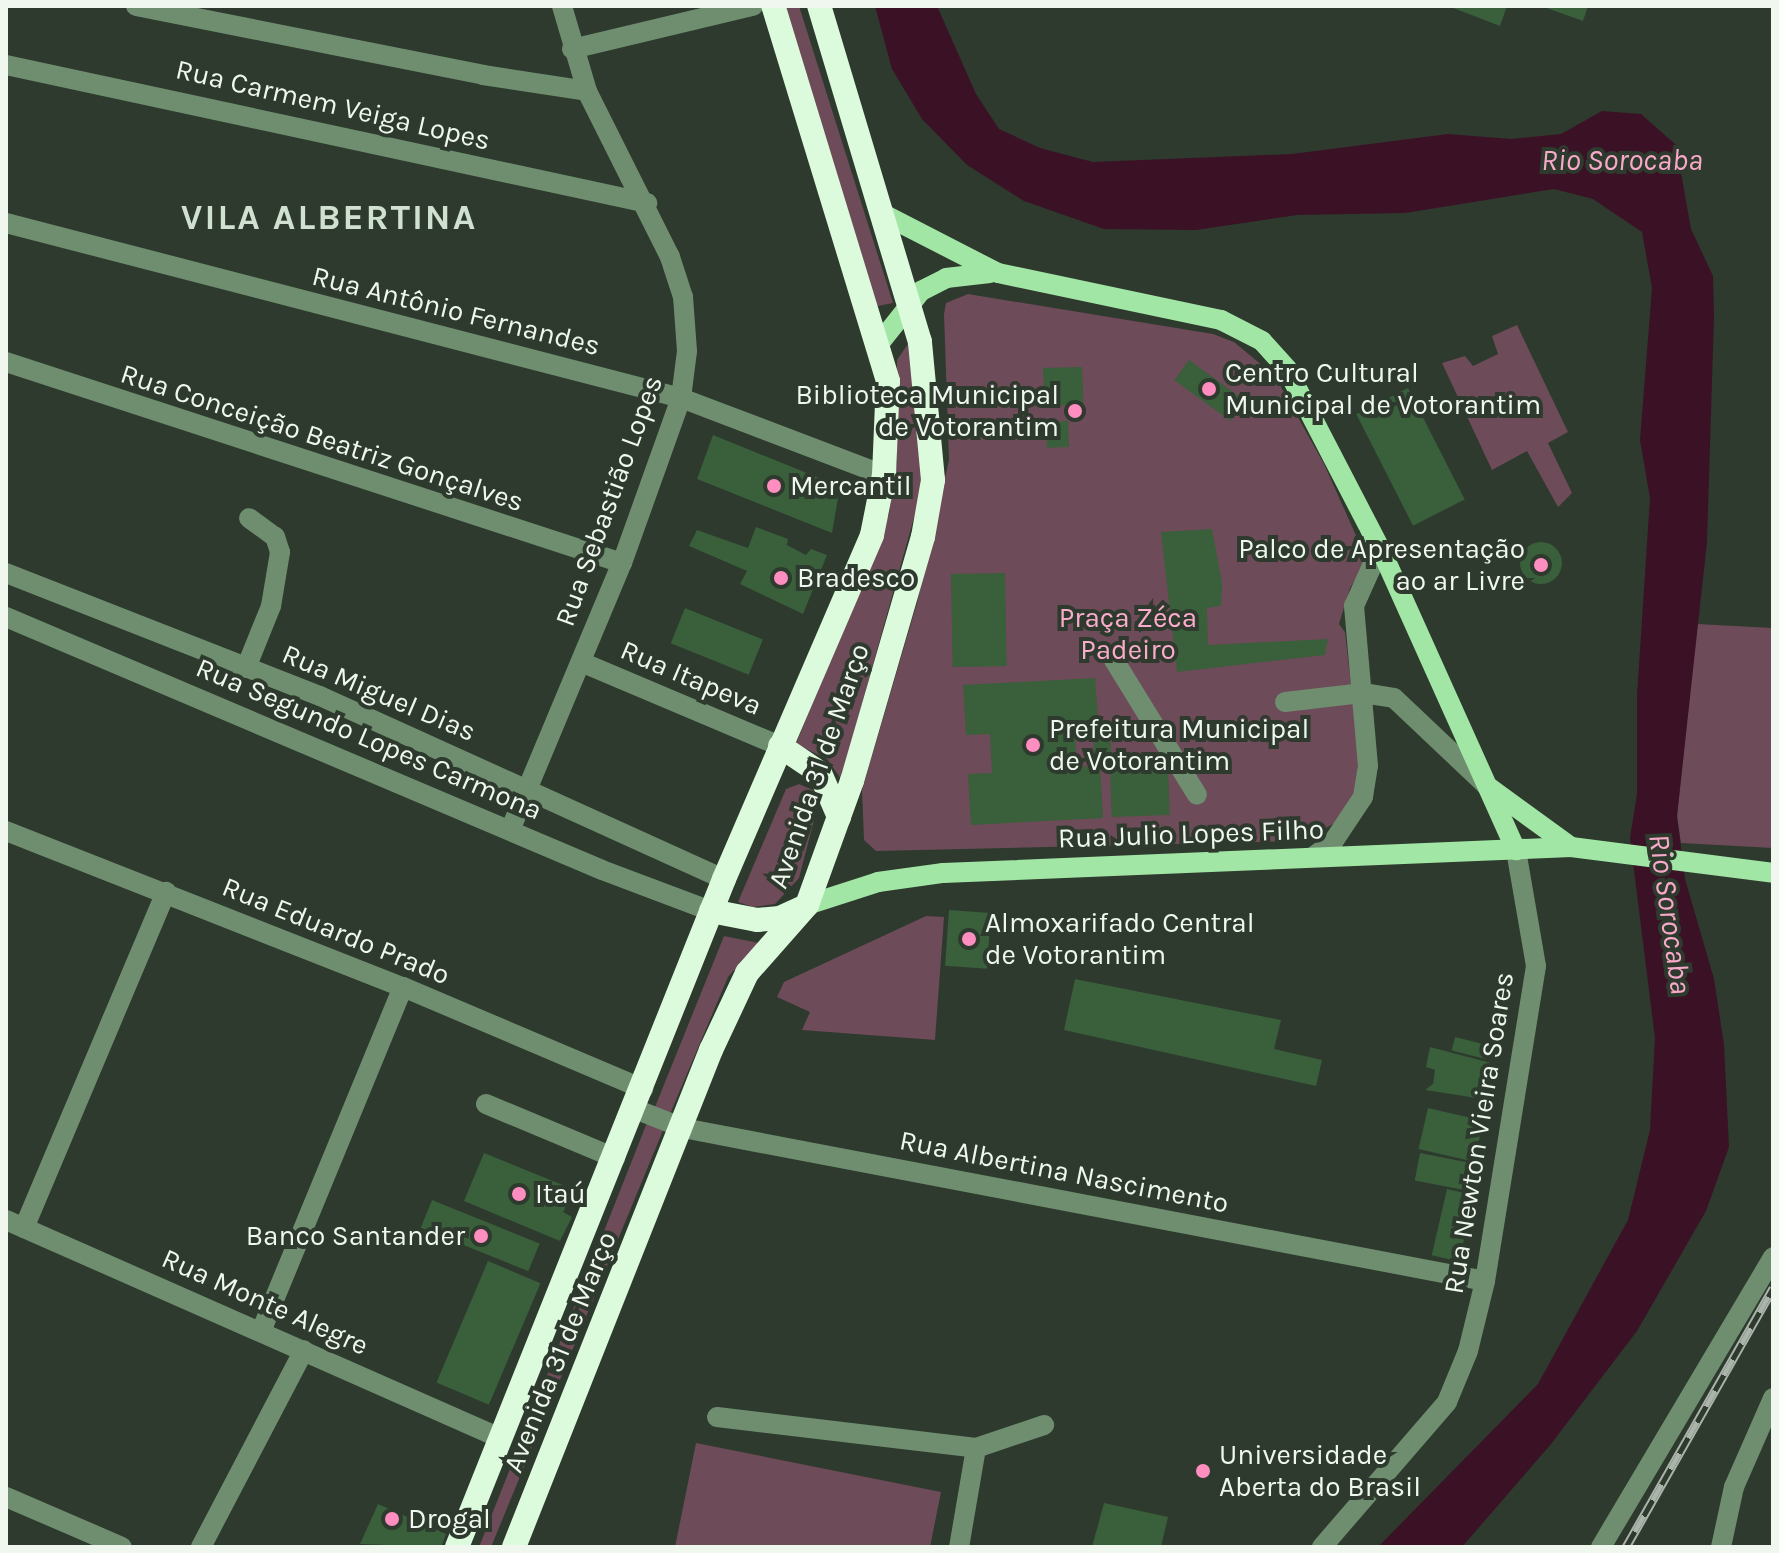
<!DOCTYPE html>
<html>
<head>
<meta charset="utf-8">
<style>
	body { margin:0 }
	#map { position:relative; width:1779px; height:1553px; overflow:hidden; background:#2d3a2d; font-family:Karla,sans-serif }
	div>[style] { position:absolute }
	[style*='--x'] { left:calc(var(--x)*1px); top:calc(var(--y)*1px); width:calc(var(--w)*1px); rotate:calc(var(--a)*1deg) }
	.green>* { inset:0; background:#6d4b59 }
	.water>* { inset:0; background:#3b1125 }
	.building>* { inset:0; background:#395f3b; transform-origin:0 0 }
	.round { border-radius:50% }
	.minor>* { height:20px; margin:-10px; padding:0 10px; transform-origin:10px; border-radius:10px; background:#6e8e6f }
	.major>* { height:20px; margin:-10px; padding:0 10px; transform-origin:10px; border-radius:10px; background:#a2e6a6 }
	.highway>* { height:24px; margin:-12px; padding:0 12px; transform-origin:12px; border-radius:12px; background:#dcfbdd }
	.rail>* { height:9px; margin-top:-4.5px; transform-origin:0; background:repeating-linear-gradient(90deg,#2d3a2d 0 18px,#abb4ab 0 36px); box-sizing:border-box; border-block:2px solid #abb4ab }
	.dots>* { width:22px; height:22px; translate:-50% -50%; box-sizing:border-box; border:4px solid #2d3a2d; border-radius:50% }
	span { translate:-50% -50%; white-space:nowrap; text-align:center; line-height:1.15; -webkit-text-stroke:8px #2d3a2d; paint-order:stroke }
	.street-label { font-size:28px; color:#eff7ef }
	.poi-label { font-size:28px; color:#eff7ef }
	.left { translate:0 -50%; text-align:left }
	.right { translate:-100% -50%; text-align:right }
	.park-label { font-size:28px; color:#fbaccc }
	.water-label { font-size:30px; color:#f8a9c9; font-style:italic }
	.district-label { font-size:36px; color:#d1e1d1; font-weight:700; letter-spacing:2px }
	.frame { position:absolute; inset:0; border:8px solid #eff7ef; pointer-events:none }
</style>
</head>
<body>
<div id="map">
	<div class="green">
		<i style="clip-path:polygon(781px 6px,799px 6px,893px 303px,873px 307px)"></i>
		<i style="clip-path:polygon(968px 294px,1213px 334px,1234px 342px,1275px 376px,1324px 464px,1367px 560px,1350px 588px,1339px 624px,1345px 632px,1359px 755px,1354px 798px,1333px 824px,1303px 841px,876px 851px,864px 840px,862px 790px,917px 603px,949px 460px,944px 314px,946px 303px)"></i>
		<i style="clip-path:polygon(1517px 325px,1568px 432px,1548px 443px,1572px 493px,1558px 507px,1527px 451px,1492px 470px,1442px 363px,1465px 356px,1473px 366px,1498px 354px,1492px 336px)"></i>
		<i style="clip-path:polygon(910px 341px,923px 431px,920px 496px,841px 779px,827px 759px,796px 744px,889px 514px,897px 462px,897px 360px)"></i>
		<i style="clip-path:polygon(1697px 624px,1773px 628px,1773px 848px,1681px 843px,1677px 816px)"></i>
		<i style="clip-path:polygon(799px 784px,815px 791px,819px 801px,799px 878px,775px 904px,753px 907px,738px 902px,786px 789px)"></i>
		<i style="clip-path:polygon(926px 916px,944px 917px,935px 1040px,802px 1030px,810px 1012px,777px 997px,784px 982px)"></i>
		<i style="clip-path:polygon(724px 936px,759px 943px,728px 977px,670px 1114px,655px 1107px)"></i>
		<i style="clip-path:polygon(648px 1120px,664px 1128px,491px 1547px,479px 1547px)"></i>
		<i style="clip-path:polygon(696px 1443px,941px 1492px,930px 1547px,675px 1547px)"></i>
	</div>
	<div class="water">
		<i style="clip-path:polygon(875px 6px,937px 6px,976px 94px,999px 129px,1040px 148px,1093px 162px,1292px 154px,1448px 134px,1511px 139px,1561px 134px,1602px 111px,1641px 114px,1676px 145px,1691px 229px,1713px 276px,1714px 316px,1707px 542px,1677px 816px,1685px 879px,1714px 979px,1724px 1045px,1729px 1147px,1706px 1211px,1637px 1331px,1551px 1444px,1462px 1547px,1378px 1547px,1538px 1384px,1628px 1220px,1650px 1130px,1655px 1038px,1630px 838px,1637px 794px,1637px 696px,1650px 498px,1640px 440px,1652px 288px,1642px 232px,1593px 199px,1554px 189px,1405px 213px,1297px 215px,1196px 230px,1104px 229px,1024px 201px,967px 165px,922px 119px,892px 69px)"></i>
	</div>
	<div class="building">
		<i style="clip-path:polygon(1448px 6px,1507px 6px,1500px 26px)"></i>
		<i style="clip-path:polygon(1541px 6px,1588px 6px,1583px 21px)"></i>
		<i style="left:1189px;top:360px;width:69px;height:25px;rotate:36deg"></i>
		<i style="clip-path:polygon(1082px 367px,1084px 417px,1066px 418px,1065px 405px,1045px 406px,1043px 368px)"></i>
		<i style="left:1408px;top:388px;width:125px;height:58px;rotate:63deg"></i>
		<i style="left:1068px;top:421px;width:26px;height:22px;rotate:88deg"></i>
		<i style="clip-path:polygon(713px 435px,829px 482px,838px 498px,832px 533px,697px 479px)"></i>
		<i style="clip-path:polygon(756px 527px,788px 539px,787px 545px,806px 555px,811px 549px,827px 555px,803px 614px,740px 584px,747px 571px,689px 546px,697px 530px,748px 548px)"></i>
		<i style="clip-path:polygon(1212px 529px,1222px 583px,1221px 606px,1207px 608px,1208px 645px,1328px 639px,1325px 655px,1177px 672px,1161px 532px)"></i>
		<i class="round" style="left:1520px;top:542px;width:42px;height:42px"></i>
		<i style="left:1005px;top:573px;width:93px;height:54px;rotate:89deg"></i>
		<i style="left:685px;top:608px;width:84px;height:38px;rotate:22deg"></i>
		<i style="clip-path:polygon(1095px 678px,1099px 731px,1075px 732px,1077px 767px,1095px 766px,1093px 733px,1110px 732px,1112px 765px,1100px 766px,1103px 818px,971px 825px,968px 774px,992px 773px,990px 734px,966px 735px,963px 685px)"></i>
		<i style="left:1168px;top:766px;width:49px;height:58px;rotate:88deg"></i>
		<i style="left:949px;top:910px;width:42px;height:56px;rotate:4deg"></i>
		<i style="clip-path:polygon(1075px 979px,1281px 1020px,1274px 1049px,1322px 1060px,1316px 1086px,1064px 1030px)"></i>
		<i style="left:1455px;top:1037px;width:36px;height:14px;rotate:14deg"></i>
		<i style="clip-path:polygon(1430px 1047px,1491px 1063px,1483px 1099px,1425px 1090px,1433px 1084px,1435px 1070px,1426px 1067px)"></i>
		<i style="left:1428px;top:1108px;width:57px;height:42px;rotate:13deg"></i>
		<i style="clip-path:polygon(484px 1153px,575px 1190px,563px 1212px,572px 1217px,560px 1241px,464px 1201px)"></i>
		<i style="left:1420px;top:1153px;width:57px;height:28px;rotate:11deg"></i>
		<i style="left:1447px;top:1189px;width:28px;height:68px;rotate:13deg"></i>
		<i style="left:432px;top:1200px;width:116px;height:30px;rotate:22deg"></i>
		<i style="left:488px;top:1261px;width:57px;height:132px;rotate:23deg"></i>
		<i style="clip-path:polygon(1104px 1503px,1168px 1517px,1161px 1547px,1092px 1547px)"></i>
		<i style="clip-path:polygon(378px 1504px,446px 1534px,441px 1547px,360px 1544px)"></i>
	</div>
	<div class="minor">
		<i style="--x:136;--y:6;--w:354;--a:11.2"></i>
		<i style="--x:483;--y:75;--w:105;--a:8.7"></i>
		<i style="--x:572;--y:49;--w:186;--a:-13.4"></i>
		<i style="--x:6;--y:65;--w:656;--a:12.15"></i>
		<i style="--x:6;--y:223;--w:697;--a:14.53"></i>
		<i style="--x:681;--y:398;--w:217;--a:20.8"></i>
		<i style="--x:6;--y:362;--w:648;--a:18.07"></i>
		<i style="--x:6;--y:573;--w:337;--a:21.4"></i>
		<i style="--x:320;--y:696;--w:444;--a:24.4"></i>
		<i style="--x:6;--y:617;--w:647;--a:23"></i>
		<i style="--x:602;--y:870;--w:116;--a:20.6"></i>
		<i style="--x:1114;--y:660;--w:158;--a:58.4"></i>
		<i style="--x:581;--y:662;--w:216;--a:22.9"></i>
		<i style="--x:246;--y:668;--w:67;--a:-68"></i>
		<i style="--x:271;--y:606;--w:55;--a:-80.5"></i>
		<i style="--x:280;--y:552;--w:16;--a:-108"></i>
		<i style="--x:275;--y:537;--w:32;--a:-144"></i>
		<i style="--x:1285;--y:702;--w:79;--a:-6.6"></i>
		<i style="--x:1363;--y:693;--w:31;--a:9"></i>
		<i style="--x:1394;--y:698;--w:128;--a:43.4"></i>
		<i style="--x:511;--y:828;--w:287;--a:-67.3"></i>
		<i style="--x:622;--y:563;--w:175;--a:-70.3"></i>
		<i style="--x:681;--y:398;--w:47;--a:-82.7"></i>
		<i style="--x:687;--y:351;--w:54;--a:-94.2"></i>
		<i style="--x:683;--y:297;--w:42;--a:-108"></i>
		<i style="--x:670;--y:257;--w:186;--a:-116.6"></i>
		<i style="--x:587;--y:91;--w:89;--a:-106.4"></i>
		<i style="--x:6;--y:831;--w:427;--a:21.5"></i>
		<i style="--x:403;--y:987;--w:261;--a:23"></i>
		<i style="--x:1314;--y:856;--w:24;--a:-36"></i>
		<i style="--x:1333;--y:842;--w:54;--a:-56.3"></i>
		<i style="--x:1363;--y:797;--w:31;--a:-81"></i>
		<i style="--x:1368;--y:766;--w:161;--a:-95"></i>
		<i style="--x:1354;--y:606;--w:64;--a:-65.9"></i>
		<i style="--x:486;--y:1104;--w:140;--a:22.7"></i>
		<i style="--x:635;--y:1109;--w:52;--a:21.6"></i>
		<i style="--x:683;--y:1128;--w:816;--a:10.8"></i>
		<i style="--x:6;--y:1220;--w:540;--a:23.81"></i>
		<i style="--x:24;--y:1228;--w:365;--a:-67.1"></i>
		<i style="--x:262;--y:1329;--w:370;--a:-67.6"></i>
		<i style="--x:717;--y:1417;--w:261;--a:6.8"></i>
		<i style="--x:976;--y:1448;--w:100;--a:99.7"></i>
		<i style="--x:976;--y:1448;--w:72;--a:-18.7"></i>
		<i style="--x:6;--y:1497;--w:126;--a:23.3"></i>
		<i style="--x:201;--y:1547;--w:222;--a:-62.4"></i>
		<i style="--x:1322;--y:1547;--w:191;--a:-49.2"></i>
		<i style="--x:1447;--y:1402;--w:55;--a:-67.6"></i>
		<i style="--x:1468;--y:1351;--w:72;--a:-76.3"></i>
		<i style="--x:1485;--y:1281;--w:319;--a:-80.8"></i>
		<i style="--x:1536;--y:966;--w:118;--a:-99.8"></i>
		<i style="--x:1601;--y:1547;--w:337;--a:-59.3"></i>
		<i style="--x:1721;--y:1547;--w:61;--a:-77.8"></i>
		<i style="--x:1734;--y:1487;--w:97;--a:-66.3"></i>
	</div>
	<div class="major">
		<i style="--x:883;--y:214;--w:129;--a:27.2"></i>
		<i style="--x:998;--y:273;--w:228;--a:11.9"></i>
		<i style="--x:1221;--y:320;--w:46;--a:27.1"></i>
		<i style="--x:1262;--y:341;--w:38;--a:48"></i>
		<i style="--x:1287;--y:369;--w:206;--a:62.6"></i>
		<i style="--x:1382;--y:552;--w:327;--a:65.8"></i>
		<i style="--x:878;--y:345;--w:69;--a:-51.5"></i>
		<i style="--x:921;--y:291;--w:28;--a:-27"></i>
		<i style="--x:946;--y:278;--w:44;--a:-6.5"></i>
		<i style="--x:1490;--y:788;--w:100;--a:36.1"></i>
		<i style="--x:807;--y:905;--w:75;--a:-17.9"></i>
		<i style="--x:878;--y:882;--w:66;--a:-7.9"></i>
		<i style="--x:943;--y:873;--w:629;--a:-2.37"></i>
		<i style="--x:1571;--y:847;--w:204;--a:7.3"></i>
	</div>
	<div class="highway">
		<i style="--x:780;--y:746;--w:48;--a:34"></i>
		<i style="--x:820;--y:773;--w:48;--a:66.6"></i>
		<i style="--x:711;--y:911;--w:47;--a:11.1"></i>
		<i style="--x:757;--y:920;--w:23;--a:-5"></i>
		<i style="--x:780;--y:918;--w:23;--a:-25"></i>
		<i style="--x:457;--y:1547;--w:719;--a:-68.21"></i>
		<i style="--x:724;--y:879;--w:374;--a:-66.7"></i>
		<i style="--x:872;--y:535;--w:61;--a:-78.7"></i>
		<i style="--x:884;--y:475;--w:94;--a:-87.6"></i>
		<i style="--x:888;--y:381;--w:392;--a:-107"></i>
		<i style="--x:514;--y:1547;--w:535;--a:-68.38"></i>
		<i style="--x:711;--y:1050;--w:85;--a:-64.9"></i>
		<i style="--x:747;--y:973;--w:91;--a:-48.6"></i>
		<i style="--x:807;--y:905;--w:132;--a:-70.1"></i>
		<i style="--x:852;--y:781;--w:254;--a:-73.8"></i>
		<i style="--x:923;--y:537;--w:58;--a:-80"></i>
		<i style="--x:933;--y:480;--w:139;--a:-95.4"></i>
		<i style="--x:920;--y:342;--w:351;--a:-106.7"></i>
	</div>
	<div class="rail">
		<i style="--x:1626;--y:1547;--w:298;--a:-60.4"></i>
	</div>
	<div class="dots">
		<i style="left:1209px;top:389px;background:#fd8ebf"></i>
		<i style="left:1075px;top:411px;background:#fd8ebf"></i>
		<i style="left:774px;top:486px;background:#fd8ebf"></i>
		<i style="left:1541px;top:565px;background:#fd8ebf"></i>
		<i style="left:781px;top:578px;background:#fd8ebf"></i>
		<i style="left:1033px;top:745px;background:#fd8ebf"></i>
		<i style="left:969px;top:939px;background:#fd8ebf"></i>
		<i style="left:519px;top:1194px;background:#fd8ebf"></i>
		<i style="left:481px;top:1236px;background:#fd8ebf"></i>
		<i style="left:1203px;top:1471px;background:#fd8ebf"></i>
		<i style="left:392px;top:1519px;background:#fd8ebf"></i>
	</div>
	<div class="street-label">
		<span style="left:333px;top:105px;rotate:13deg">Rua Carmem Veiga Lopes</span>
		<span style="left:456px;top:311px;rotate:14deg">Rua Antônio Fernandes</span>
		<span style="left:322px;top:438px;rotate:18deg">Rua Conceição Beatriz Gonçalves</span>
		<span style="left:609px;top:501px;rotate:-70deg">Rua Sebastião Lopes</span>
		<span style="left:691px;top:678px;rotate:23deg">Rua Itapeva</span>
		<span style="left:379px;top:693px;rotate:23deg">Rua Miguel Dias</span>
		<span style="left:369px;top:739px;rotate:23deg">Rua Segundo Lopes Carmona</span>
		<span style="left:819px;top:766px;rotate:-71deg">Avenida 31 de Março</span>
		<span style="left:1191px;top:834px;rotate:-2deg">Rua Julio Lopes Filho</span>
		<span style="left:336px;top:931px;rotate:22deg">Rua Eduardo Prado</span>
		<span style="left:1479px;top:1133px;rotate:-81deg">Rua Newton Vieira Soares</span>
		<span style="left:1064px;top:1172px;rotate:11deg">Rua Albertina Nascimento</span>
		<span style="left:265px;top:1302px;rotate:24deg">Rua Monte Alegre</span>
		<span style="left:560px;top:1352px;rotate:-68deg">Avenida 31 de Março</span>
	</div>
	<div class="poi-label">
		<span class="left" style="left:1225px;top:389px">Centro Cultural<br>Municipal de Votorantim</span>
		<span class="right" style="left:1059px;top:411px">Biblioteca Municipal<br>de Votorantim</span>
		<span class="left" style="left:790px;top:486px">Mercantil</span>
		<span class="right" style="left:1525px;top:565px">Palco de Apresentação<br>ao ar Livre</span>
		<span class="left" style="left:797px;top:578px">Bradesco</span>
		<span class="left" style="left:1049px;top:745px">Prefeitura Municipal<br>de Votorantim</span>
		<span class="left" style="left:985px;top:939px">Almoxarifado Central<br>de Votorantim</span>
		<span class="left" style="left:535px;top:1194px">Itaú</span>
		<span class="right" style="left:465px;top:1236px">Banco Santander</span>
		<span class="left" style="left:1219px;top:1471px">Universidade<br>Aberta do Brasil</span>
		<span class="left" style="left:408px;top:1519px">Drogal</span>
	</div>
	<div class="park-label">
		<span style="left:1128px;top:634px">Praça Zéca<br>Padeiro</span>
	</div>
	<div class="water-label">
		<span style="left:1622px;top:160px">Rio Sorocaba</span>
		<span style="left:1670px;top:914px;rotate:82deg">Rio Sorocaba</span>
	</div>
	<div class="district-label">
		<span style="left:329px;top:218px">VILA ALBERTINA</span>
	</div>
	<div class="frame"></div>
</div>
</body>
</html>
